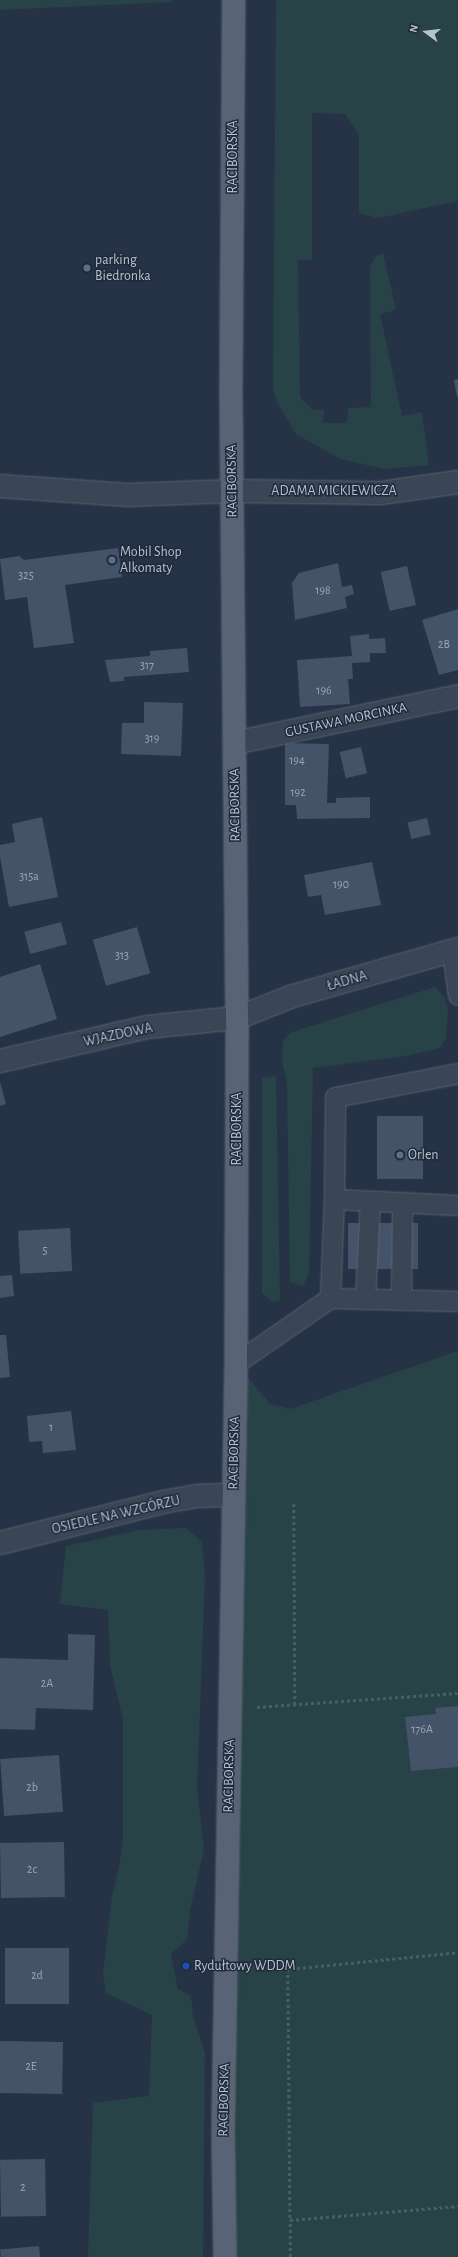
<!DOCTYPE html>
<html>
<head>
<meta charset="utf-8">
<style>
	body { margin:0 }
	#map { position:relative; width:458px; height:2257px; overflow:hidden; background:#263346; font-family:"Alegreya Sans",sans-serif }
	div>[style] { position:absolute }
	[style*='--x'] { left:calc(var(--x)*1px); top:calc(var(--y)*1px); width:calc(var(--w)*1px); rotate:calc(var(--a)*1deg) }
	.green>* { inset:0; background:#284347 }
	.building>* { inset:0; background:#445368; transform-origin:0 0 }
	.path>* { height:2.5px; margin-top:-1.25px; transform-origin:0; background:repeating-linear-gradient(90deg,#466062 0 3px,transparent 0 6px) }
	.roads { filter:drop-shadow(0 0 1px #596372) drop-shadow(0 0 1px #596372) }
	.service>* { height:19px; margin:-9.5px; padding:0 9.5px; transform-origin:9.5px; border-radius:9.5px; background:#3a4555 }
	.minor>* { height:22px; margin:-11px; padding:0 11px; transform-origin:11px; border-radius:11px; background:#3a4555 }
	.primary>* { height:22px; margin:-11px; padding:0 11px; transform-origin:11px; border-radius:11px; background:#586475 }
	.dots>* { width:11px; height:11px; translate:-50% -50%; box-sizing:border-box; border:2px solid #1f2a3b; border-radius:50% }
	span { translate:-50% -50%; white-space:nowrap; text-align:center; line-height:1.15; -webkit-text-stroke:3px #1f2a3b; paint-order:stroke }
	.number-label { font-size:12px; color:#9ba6b4 }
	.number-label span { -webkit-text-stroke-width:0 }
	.street-label { font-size:14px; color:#b8c1ce }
	.poi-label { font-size:14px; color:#b8c1ce }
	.left { translate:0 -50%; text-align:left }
	.north { position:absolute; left:406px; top:12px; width:40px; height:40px; -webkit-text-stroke:3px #1f2a3b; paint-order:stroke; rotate:285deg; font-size:11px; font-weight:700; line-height:16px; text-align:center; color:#b8c1ce }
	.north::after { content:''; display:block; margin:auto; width:14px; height:18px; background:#b8c1ce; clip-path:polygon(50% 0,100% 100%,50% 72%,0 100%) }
</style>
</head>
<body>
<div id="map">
	<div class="green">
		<i style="clip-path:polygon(0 0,173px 0,172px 2px,0 10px)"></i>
		<i style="clip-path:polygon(276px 0,458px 0,458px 201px,378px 218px,359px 213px,359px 135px,345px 114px,312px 113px,312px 260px,298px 260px,300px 397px,313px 410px,324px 409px,323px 423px,347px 423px,348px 408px,371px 407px,370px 266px,376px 256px,383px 253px,396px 310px,380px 314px,402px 416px,422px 412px,429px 465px,385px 469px,340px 459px,296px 434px,277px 402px,273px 389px)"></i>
		<i style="clip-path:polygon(435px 987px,444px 997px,448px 1008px,446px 1038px,440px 1048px,406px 1056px,313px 1068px,309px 1273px,303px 1286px,290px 1282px,287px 1083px,282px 1062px,283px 1040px,292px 1032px)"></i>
		<i style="clip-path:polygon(276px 1076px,280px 1300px,273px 1302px,262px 1293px,262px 1078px)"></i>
		<i style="clip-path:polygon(458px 1351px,458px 2257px,225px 2257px,236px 1363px,270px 1404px,290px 1409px)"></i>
		<i style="clip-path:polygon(186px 1528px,202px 1542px,205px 1578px,197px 1788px,204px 1849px,190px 1911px,187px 1939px,171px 1954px,178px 1989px,191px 1996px,193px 2017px,205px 2053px,203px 2257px,88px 2257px,93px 2103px,149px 2096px,152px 2015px,106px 1993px,103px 1974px,112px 1896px,119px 1868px,123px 1837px,123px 1719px,110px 1665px,108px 1610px,60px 1604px,66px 1546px,140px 1530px)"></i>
	</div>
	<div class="building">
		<i style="clip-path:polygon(458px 379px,458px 397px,457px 397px,454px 380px)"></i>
		<i style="clip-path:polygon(118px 548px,122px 577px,65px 585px,74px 643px,34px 648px,27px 597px,5px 600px,0 559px,19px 556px,24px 560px)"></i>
		<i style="clip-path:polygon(338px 563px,342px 587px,352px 585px,354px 594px,345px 597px,347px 608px,295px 620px,292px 583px,299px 573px)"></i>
		<i style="left:407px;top:566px;width:40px;height:27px;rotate:77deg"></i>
		<i style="clip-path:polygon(458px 609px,458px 670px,439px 675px,422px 620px)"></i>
		<i style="clip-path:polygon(369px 634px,369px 639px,385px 638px,386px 653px,370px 653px,370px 662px,352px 663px,353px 679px,348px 679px,350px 704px,300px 707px,297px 660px,352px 656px,350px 636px)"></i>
		<i style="clip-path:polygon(187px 648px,189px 672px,124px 677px,124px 681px,110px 682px,105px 660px,150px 656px,150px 651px)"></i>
		<i style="clip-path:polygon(144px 702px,183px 703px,181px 756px,121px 754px,122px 723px,144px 723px)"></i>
		<i style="clip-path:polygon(285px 743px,329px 744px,327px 803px,336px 803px,336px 798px,370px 797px,370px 818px,297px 819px,296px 805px,285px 805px)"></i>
		<i style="left:361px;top:747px;width:27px;height:22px;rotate:77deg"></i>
		<i style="clip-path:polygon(42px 817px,58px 897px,9px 907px,0 857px,0 845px,15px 842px,12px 824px)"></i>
		<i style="left:427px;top:818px;width:17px;height:20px;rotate:77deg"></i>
		<i style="clip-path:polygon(372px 862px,381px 905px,325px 915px,321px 895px,308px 897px,304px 875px)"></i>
		<i style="left:61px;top:922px;width:23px;height:38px;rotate:75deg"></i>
		<i style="left:137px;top:927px;width:48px;height:46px;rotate:74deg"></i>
		<i style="clip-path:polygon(40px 964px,57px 1019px,0 1037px,0 977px)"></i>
		<i style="clip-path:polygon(0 1082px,6px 1104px,0 1106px)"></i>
		<i style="left:377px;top:1116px;width:46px;height:63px"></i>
		<i style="left:348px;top:1223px;width:70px;height:46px"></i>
		<i style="left:70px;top:1228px;width:43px;height:52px;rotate:87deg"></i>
		<i style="clip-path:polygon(12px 1275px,14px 1296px,0 1298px,0 1276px)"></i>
		<i style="clip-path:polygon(0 1335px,6px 1335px,10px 1377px,0 1378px)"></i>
		<i style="clip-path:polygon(71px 1411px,76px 1450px,43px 1453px,42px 1441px,29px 1442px,27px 1416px)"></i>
		<i style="clip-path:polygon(68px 1634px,95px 1635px,93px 1710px,36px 1708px,35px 1730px,0 1729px,0 1658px,68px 1660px)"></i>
		<i style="clip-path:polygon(458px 1706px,458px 1767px,411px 1771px,405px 1717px,436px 1714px,435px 1708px)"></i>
		<i style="left:59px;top:1755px;width:57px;height:59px;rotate:86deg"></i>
		<i style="left:64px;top:1842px;width:55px;height:64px;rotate:89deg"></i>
		<i style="left:5px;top:1948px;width:64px;height:56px"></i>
		<i style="left:0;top:2041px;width:63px;height:52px;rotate:1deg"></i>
		<i style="left:45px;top:2159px;width:57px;height:45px;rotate:89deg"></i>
		<i style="left:39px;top:2246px;width:11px;height:39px;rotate:85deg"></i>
	</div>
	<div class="path">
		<i style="--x:294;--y:1504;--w:201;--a:89.7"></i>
		<i style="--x:257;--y:1707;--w:201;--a:-4"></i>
		<i style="--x:288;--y:1969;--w:251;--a:89.5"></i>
		<i style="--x:290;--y:2220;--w:169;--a:-4.8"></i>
		<i style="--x:279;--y:1970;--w:180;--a:-5.7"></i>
		<i style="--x:290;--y:2257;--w:37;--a:-90"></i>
	</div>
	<div class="roads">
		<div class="service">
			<i style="--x:452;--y:950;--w:45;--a:82.4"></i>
			<i style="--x:334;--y:1199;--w:124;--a:2.8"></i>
			<i style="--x:330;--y:1298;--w:128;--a:1.3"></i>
			<i style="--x:365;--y:1299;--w:98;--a:-87.1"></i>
			<i style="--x:401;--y:1300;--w:98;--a:-89.4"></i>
			<i style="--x:236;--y:1363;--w:114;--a:-34.7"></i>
			<i style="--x:330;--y:1298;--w:99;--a:-87.7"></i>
			<i style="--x:334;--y:1199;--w:102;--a:-89.4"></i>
			<i style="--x:335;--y:1097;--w:125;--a:-11"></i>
		</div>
		<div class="minor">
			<i style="--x:0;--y:486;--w:128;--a:4"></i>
			<i style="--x:128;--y:495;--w:104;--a:-2.2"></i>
			<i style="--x:232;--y:491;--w:149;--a:0.8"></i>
			<i style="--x:381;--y:493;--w:78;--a:-8.1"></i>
			<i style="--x:234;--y:743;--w:229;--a:-11.8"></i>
			<i style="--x:0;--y:1061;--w:151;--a:-13"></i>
			<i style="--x:147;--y:1027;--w:90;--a:-5.7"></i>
			<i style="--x:237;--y:1018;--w:60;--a:-21.4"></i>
			<i style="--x:293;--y:996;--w:172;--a:-15.9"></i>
			<i style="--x:0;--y:1543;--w:168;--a:-14.1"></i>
			<i style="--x:163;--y:1502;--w:36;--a:-10"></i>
			<i style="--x:198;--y:1496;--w:35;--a:-2"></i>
		</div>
		<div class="primary">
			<i style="--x:225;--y:2257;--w:123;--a:-90.9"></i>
			<i style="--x:223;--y:2134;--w:771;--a:-89.03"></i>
			<i style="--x:236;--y:1363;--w:345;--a:-89.8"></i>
			<i style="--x:237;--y:1018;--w:630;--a:-90.55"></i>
			<i style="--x:231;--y:388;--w:388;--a:-89.6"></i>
		</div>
	</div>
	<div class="dots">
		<i style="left:87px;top:268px;background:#5c6f8a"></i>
		<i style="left:112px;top:560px;background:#5c6f8a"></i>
		<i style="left:400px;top:1155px;background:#5c6f8a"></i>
		<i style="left:186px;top:1966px;background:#1a4fb4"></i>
	</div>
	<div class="number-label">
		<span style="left:26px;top:576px">325</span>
		<span style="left:323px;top:591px">198</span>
		<span style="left:444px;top:645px">2B</span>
		<span style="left:147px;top:666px">317</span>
		<span style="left:324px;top:691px">196</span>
		<span style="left:152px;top:739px">319</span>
		<span style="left:297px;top:761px">194</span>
		<span style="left:298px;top:793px">192</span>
		<span style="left:29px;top:877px">315a</span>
		<span style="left:341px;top:885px">190</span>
		<span style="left:122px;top:956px">313</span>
		<span style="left:45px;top:1251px">5</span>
		<span style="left:51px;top:1428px">1</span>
		<span style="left:47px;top:1684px">2A</span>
		<span style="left:422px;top:1730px">176A</span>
		<span style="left:32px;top:1788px">2b</span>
		<span style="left:32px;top:1870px">2c</span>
		<span style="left:37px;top:1976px">2d</span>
		<span style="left:31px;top:2067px">2E</span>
		<span style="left:23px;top:2188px">2</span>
	</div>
	<div class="street-label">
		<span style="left:233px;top:157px;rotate:-90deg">RACIBORSKA</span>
		<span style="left:232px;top:481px;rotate:-91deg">RACIBORSKA</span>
		<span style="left:334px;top:491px">ADAMA MICKIEWICZA</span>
		<span style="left:346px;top:720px;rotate:-12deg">GUSTAWA MORCINKA</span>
		<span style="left:235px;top:805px;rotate:-91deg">RACIBORSKA</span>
		<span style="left:347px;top:981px;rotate:-16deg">ŁADNA</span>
		<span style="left:118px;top:1035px;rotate:-12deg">WJAZDOWA</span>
		<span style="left:237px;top:1129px;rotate:-90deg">RACIBORSKA</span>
		<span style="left:234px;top:1453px;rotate:-89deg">RACIBORSKA</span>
		<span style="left:116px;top:1515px;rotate:-13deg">OSIEDLE NA WZGÓRZU</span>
		<span style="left:229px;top:1776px;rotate:-89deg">RACIBORSKA</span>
		<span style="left:224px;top:2100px;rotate:-89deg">RACIBORSKA</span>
	</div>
	<div class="poi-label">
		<span class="left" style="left:95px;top:268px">parking<br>Biedronka</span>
		<span class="left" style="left:120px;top:560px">Mobil Shop<br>Alkomaty</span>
		<span class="left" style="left:408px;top:1155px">Orlen</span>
		<span class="left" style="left:194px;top:1966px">Rydułtowy WDDM</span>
	</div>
	<div class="north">N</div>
</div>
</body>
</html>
